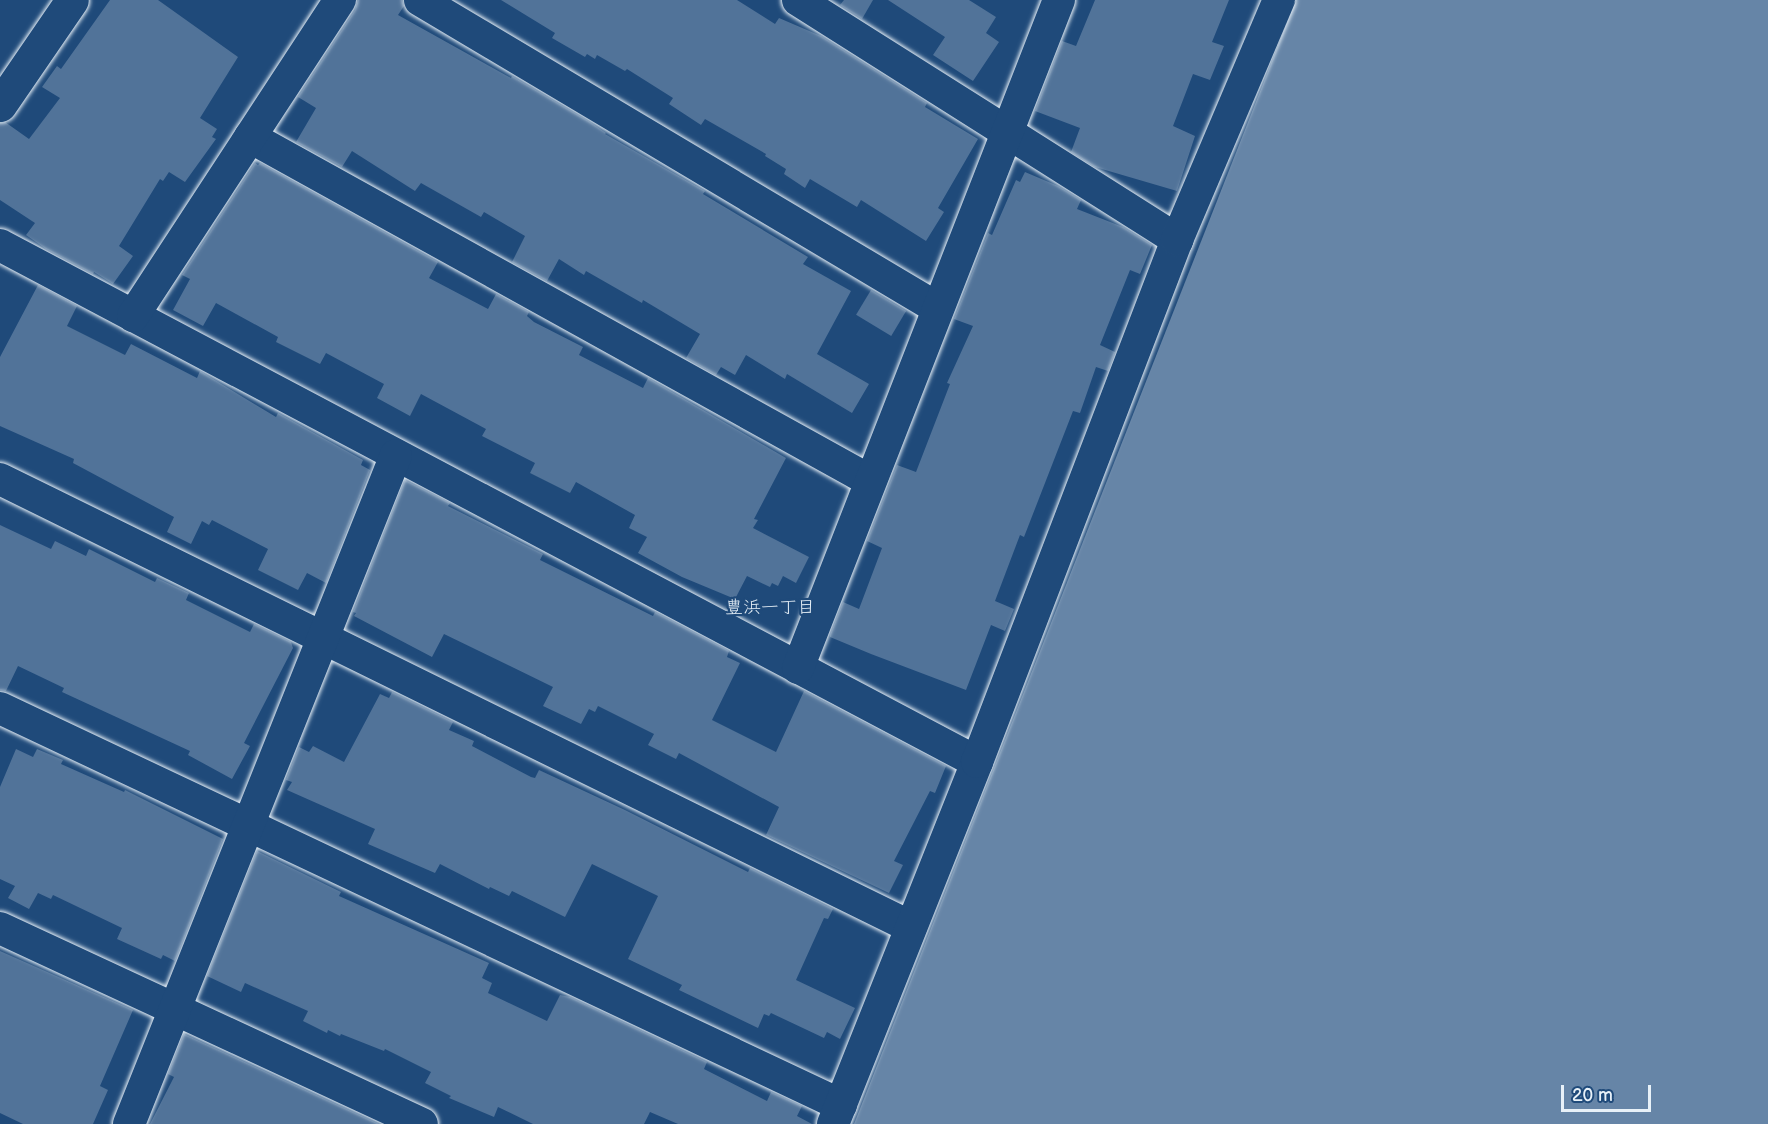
<!DOCTYPE html>
<html>
<head>
<meta charset="utf-8">
<style>
	body { margin:0 }
	#map { position:relative; width:1768px; height:1124px; overflow:hidden; background:#1f4a7a; font-family:"Balsamiq Sans","Klee One",sans-serif }
	div>[style] { position:absolute }
	[style*='--x'] { left:calc(var(--x)*1px); top:calc(var(--y)*1px); width:calc(var(--w)*1px); rotate:calc(var(--a)*1deg) }
	.water>* { inset:0; background:#6685a7 }
	.building>* { inset:0; background:#517399; transform-origin:0 0 }
	.roads { filter:drop-shadow(0 0 2px #e8f1f8) drop-shadow(0 0 2px #e8f1f8) }
	.street>* { height:32px; margin:-16px; padding:0 16px; transform-origin:16px; border-radius:16px; background:#1f4a7a }
	.secondary>* { height:33px; margin:-16.5px; padding:0 16.5px; transform-origin:16.5px; border-radius:16.5px; background:#1f4a7a }
	span { translate:-50% -50%; white-space:nowrap; text-align:center; line-height:1.15; -webkit-text-stroke:4.5px #1f4a7a; paint-order:stroke }
	.neighbourhood-label { font-size:18px; color:#e8f1f8 }
	.scale { position:absolute; left:1561px; top:1085px; width:90px; height:27px; box-sizing:border-box; border:3px solid #e8f1f8; border-top:0; padding-left:8px; font-size:18px; line-height:21px; white-space:nowrap; color:#e8f1f8; -webkit-text-stroke:4px #1f4a7a; paint-order:stroke }
</style>
</head>
<body>
<div id="map">
	<div class="water">
		<i style="clip-path:polygon(1296px 0,1768px 0,1768px 1124px,854px 1124px)"></i>
	</div>
	<div class="building">
		<i style="clip-path:polygon(110px 0,158px 0,238px 57px,200px 118px,217px 129px,212px 137px,216px 139px,185px 182px,169px 172px,163px 181px,160px 179px,119px 246px,133px 256px,113px 284px,94px 272px,93px 274px,46px 249px,26px 235px,35px 223px,0 200px,0 123px,5px 122px,29px 139px,60px 98px,42px 87px,57px 66px,61px 69px)"></i>
		<i style="clip-path:polygon(358px 0,402px 0,404px 6px,398px 15px,511px 78px,512px 76px,590px 122px,606px 133px,605px 134px,705px 191px,703px 194px,808px 257px,803px 264px,851px 291px,817px 354px,869px 384px,852px 413px,787px 374px,785px 379px,746px 355px,735px 375px,721px 367px,716px 375px,686px 358px,700px 334px,643px 300px,642px 303px,586px 271px,584px 275px,559px 259px,547px 281px,512px 262px,525px 236px,484px 212px,481px 217px,421px 183px,415px 191px,352px 151px,342px 167px,296px 142px,316px 108px,298px 97px,355px 10px)"></i>
		<i style="clip-path:polygon(501px 0,737px 0,775px 24px,779px 18px,821px 36px,927px 103px,925px 107px,978px 139px,938px 208px,944px 212px,926px 241px,861px 200px,857px 207px,810px 179px,805px 188px,784px 174px,786px 169px,765px 156px,766px 154px,705px 119px,701px 125px,669px 104px,673px 98px,627px 69px,625px 71px,597px 55px,595px 59px,587px 54px,585px 57px,552px 38px,555px 33px)"></i>
		<i style="clip-path:polygon(844px 0,873px 0,862px 19px,840px 5px)"></i>
		<i style="clip-path:polygon(888px 0,969px 0,996px 17px,986px 33px,999px 42px,973px 81px,933px 55px,945px 37px)"></i>
		<i style="clip-path:polygon(1095px 0,1229px 0,1212px 42px,1224px 46px,1210px 80px,1193px 74px,1173px 126px,1195px 136px,1177px 191px,1095px 167px,1071px 152px,1080px 128px,1035px 111px,1062px 41px,1076px 46px)"></i>
		<i style="clip-path:polygon(255px 163px,258px 165px,260px 163px,438px 262px,429px 278px,488px 309px,496px 294px,529px 312px,527px 316px,534px 322px,583px 347px,579px 355px,643px 388px,648px 378px,786px 458px,754px 519px,758px 520px,753px 528px,809px 557px,796px 583px,783px 576px,778px 586px,772px 583px,770px 587px,747px 576px,735px 599px,682px 577px,638px 553px,647px 537px,629px 528px,635px 515px,576px 482px,570px 493px,530px 473px,535px 463px,482px 436px,486px 429px,421px 394px,410px 416px,377px 398px,384px 384px,326px 353px,320px 364px,276px 342px,278px 337px,216px 303px,203px 326px,173px 310px,190px 279px,182px 275px)"></i>
		<i style="clip-path:polygon(1025px 172px,1058px 186px,1081px 200px,1077px 209px,1123px 227px,1152px 245px,1140px 274px,1130px 270px,1100px 345px,1115px 352px,1108px 371px,1096px 367px,1080px 413px,1073px 411px,1024px 537px,1020px 535px,995px 601px,1014px 609px,1005px 631px,991px 625px,966px 690px,871px 654px,830px 637px,830px 635px,843px 602px,859px 609px,882px 548px,867px 541px,897px 465px,916px 472px,950px 384px,947px 383px,973px 326px,954px 319px,988px 233px,992px 235px,1016px 180px,1020px 182px)"></i>
		<i style="clip-path:polygon(38px 285px,77px 306px,67px 326px,125px 355px,131px 344px,197px 378px,200px 371px,276px 417px,278px 413px,363px 460px,361px 465px,370px 470px,326px 583px,307px 573px,298px 590px,258px 570px,268px 549px,212px 520px,209px 525px,202px 521px,191px 544px,167px 532px,174px 517px,73px 463px,74px 459px,0 426px,0 357px)"></i>
		<i style="left:871px;top:290px;width:41px;height:29px;rotate:31deg"></i>
		<i style="clip-path:polygon(405px 480px,450px 503px,448px 506px,543px 554px,540px 560px,653px 616px,655px 612px,729px 651px,727px 657px,740px 663px,712px 720px,776px 752px,804px 691px,946px 766px,935px 793px,930px 791px,894px 861px,903px 865px,889px 893px,766px 835px,779px 807px,679px 753px,676px 759px,648px 745px,654px 734px,598px 706px,595px 712px,589px 709px,581px 724px,543px 706px,553px 687px,444px 634px,432px 657px,354px 616px,356px 613px,353px 612px)"></i>
		<i style="clip-path:polygon(0 525px,51px 549px,55px 541px,86px 556px,89px 549px,155px 582px,157px 578px,189px 593px,186px 600px,250px 632px,254px 624px,291px 642px,293px 648px,244px 743px,250px 746px,232px 779px,188px 755px,190px 751px,62px 692px,64px 688px,18px 666px,6px 691px,0 690px)"></i>
		<i style="clip-path:polygon(392px 692px,453px 722px,449px 730px,474px 741px,472px 746px,531px 777px,535px 778px,539px 770px,625px 810px,748px 872px,750px 868px,833px 909px,828px 919px,824px 918px,796px 980px,855px 1008px,840px 1039px,827px 1032px,824px 1038px,771px 1013px,769px 1016px,764px 1014px,758px 1028px,679px 990px,682px 985px,628px 959px,658px 896px,592px 864px,565px 917px,512px 891px,509px 896px,490px 887px,489px 889px,440px 864px,435px 873px,368px 844px,375px 829px,287px 790px,292px 782px,286px 780px,299px 747px,309px 752px,313px 746px,344px 762px,380px 694px,389px 698px)"></i>
		<i style="clip-path:polygon(16px 749px,33px 757px,37px 749px,63px 760px,61px 764px,124px 792px,125px 790px,223px 839px,175px 961px,163px 955px,161px 959px,117px 939px,122px 928px,53px 895px,51px 899px,38px 893px,29px 909px,8px 898px,15px 886px,0 879px,0 787px)"></i>
		<i style="clip-path:polygon(257px 851px,341px 892px,339px 896px,489px 963px,482px 978px,492px 983px,488px 993px,547px 1021px,560px 995px,570px 997px,707px 1062px,704px 1069px,767px 1101px,771px 1092px,802px 1106px,797px 1116px,812px 1124px,678px 1124px,650px 1112px,644px 1124px,533px 1124px,498px 1107px,494px 1117px,449px 1098px,451px 1096px,425px 1083px,431px 1072px,385px 1049px,384px 1051px,341px 1034px,340px 1036px,328px 1030px,327px 1033px,303px 1021px,308px 1011px,245px 983px,241px 992px,207px 976px)"></i>
		<i style="clip-path:polygon(0 951px,133px 1010px,100px 1086px,108px 1090px,93px 1124px,23px 1124px,0 1113px)"></i>
		<i style="clip-path:polygon(184px 1034px,234px 1057px,379px 1124px,150px 1124px,174px 1077px,168px 1074px)"></i>
	</div>
	<div class="roads">
		<div class="street">
			<i style="--x:420;--y:0;--w:602;--a:30.78"></i>
			<i style="--x:798;--y:0;--w:449;--a:32.3"></i>
			<i style="--x:250;--y:137;--w:708;--a:28.99"></i>
			<i style="--x:0;--y:245;--w:1105;--a:27.89"></i>
			<i style="--x:133;--y:316;--w:378;--a:-56.8"></i>
			<i style="--x:0;--y:479;--w:1015;--a:26.19"></i>
			<i style="--x:798;--y:668;--w:717;--a:-68.66"></i>
			<i style="--x:0;--y:708;--w:930;--a:25.27"></i>
			<i style="--x:0;--y:928;--w:465;--a:24.9"></i>
			<i style="--x:129;--y:1124;--w:720;--a:-68.24"></i>
			<i style="--x:833;--y:1124;--w:390;--a:-68.3"></i>
			<i style="--x:977;--y:762;--w:559;--a:-69.04"></i>
			<i style="--x:1177;--y:240;--w:261;--a:-67"></i>
		</div>
		<div class="secondary">
			<i style="--x:0;--y:105;--w:127;--a:-55.6"></i>
		</div>
	</div>
	<div class="neighbourhood-label">
		<span style="left:770px;top:608px">豊浜一丁目</span>
	</div>
	<div class="scale">20 m</div>
</div>
</body>
</html>
